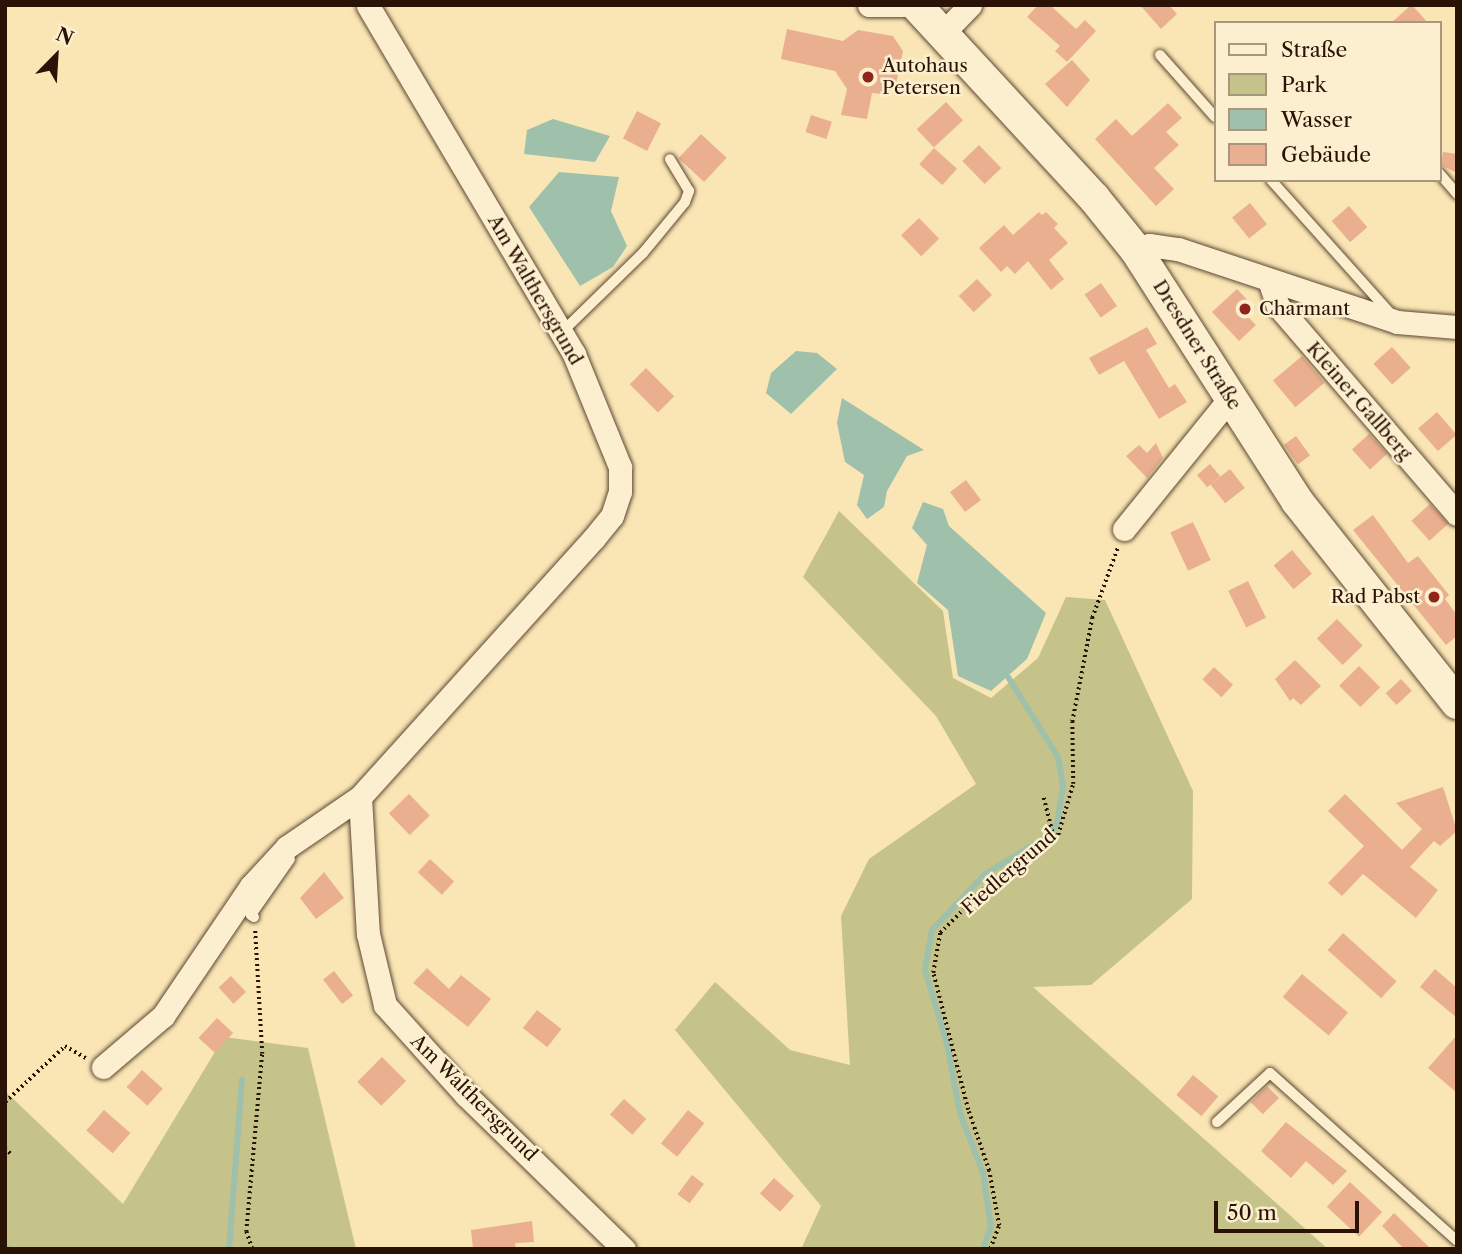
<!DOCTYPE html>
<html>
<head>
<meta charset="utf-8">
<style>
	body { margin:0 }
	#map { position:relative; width:1462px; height:1254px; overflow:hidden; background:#fae6b5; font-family:"Libre Caslon Text",serif }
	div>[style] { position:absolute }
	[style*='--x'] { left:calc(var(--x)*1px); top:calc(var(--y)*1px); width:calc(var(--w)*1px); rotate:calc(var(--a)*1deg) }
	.green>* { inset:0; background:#c5c389 }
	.water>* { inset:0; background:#9fc0aa }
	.stream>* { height:6px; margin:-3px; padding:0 3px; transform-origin:3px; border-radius:3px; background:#9fc0aa }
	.building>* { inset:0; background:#eaaf8f; transform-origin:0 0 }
	.path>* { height:3.5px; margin-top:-1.75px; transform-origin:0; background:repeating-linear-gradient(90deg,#2a1206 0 2px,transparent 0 5.5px) }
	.roads { filter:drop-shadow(0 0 2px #5e4732) drop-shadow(0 0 2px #5e4732) }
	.lane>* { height:10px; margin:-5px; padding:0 5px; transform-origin:5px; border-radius:5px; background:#fcefcf }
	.street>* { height:23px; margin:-11.5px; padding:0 11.5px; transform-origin:11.5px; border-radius:11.5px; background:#fcefcf }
	.secondary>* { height:32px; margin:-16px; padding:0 16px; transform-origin:16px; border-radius:16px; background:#fcefcf }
	.dots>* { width:19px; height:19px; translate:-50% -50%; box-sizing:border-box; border:4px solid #fcefcf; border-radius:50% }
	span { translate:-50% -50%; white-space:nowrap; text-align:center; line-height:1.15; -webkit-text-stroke:5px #fcefcf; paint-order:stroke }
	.poi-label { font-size:19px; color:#2a1206 }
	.left { translate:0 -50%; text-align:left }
	.right { translate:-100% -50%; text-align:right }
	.street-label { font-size:19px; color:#2a1206 }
	.frame { position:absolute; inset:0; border:7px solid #2a1206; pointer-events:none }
	.legend { position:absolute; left:1214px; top:21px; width:228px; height:161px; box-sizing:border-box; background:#fcefcf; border:2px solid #a8977f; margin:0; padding:9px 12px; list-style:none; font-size:21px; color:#2a1206 }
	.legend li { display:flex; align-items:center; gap:14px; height:35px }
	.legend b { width:35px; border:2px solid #a8977f }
	.north { position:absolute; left:21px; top:21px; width:70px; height:70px; -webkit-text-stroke:5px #fcefcf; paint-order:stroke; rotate:24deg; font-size:19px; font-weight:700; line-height:28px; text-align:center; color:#2a1206 }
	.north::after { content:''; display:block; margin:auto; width:24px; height:32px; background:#2a1206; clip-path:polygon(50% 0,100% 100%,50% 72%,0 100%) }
	.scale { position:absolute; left:1214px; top:1201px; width:145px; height:32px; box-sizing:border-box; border:4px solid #2a1206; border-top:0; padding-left:9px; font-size:21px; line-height:24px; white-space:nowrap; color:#2a1206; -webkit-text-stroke:5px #fcefcf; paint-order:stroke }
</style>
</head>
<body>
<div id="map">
	<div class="green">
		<i style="clip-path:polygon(839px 511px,943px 611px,953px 678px,991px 698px,1038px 658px,1066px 597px,1105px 600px,1193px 791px,1192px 899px,1091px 985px,1033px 987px,1328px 1249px,801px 1249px,821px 1206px,675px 1030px,715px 982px,790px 1050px,850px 1065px,841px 916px,869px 859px,976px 784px,936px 716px,803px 577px)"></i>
		<i style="clip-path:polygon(224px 1037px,308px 1048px,356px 1249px,5px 1249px,5px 1091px,123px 1204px)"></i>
	</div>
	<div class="water">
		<i style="clip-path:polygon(553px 119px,610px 136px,595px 162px,524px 154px,527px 130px)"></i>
		<i style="clip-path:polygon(559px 172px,619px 177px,611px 211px,627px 246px,613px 267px,580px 286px,529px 207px)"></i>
		<i style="clip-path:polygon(796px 351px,817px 353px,837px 369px,791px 414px,766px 393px,771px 373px)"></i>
		<i style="clip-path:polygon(842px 398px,924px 450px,907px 456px,887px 491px,884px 507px,867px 519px,857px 505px,864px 475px,845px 462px,837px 423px)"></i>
		<i style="clip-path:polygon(923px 502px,943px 509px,949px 526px,1046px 613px,1027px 659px,991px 691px,958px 676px,948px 610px,917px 583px,927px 545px,912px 528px)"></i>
	</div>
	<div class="stream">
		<i style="--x:5;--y:1247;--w:5;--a:22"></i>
		<i style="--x:229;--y:1249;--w:170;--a:-85.6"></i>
		<i style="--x:983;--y:1249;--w:23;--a:-70"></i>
		<i style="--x:991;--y:1227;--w:55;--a:-98.4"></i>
		<i style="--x:983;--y:1173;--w:64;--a:-111"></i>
		<i style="--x:960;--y:1113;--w:70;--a:-100.7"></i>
		<i style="--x:947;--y:1044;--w:77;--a:-106.6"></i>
		<i style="--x:925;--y:970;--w:41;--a:-80.1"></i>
		<i style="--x:932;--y:930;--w:76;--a:-46.6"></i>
		<i style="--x:984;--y:875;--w:74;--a:-31.8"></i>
		<i style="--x:1047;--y:836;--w:16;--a:-50"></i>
		<i style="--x:1057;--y:824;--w:37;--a:-81"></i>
		<i style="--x:1063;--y:787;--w:30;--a:-99"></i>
		<i style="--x:1058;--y:757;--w:94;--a:-122"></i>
	</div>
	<div class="building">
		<i style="clip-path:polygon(1038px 5px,1050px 5px,1076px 29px,1085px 20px,1096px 31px,1067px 62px,1055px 51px,1060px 46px,1027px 17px)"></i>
		<i style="clip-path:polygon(1140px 5px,1169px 5px,1177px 14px,1161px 29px)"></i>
		<i style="clip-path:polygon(1412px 5px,1428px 23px,1391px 23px,1411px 5px)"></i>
		<i style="clip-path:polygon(787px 29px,843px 41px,858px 30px,893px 36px,903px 51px,896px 84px,881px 94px,872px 93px,867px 119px,841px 115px,847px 89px,835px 71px,781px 59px)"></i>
		<i style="clip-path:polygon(1072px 60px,1090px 80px,1067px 107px,1045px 84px)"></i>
		<i style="left:946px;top:102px;width:25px;height:40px;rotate:47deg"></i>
		<i style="clip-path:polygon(1168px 103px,1182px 118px,1166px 132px,1179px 145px,1154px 168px,1174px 189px,1156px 206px,1095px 139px,1116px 119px,1132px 136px)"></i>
		<i style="left:637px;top:111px;width:27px;height:31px;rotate:27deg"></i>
		<i style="left:811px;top:115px;width:22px;height:18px;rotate:18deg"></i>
		<i style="left:701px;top:134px;width:35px;height:33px;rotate:43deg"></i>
		<i style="left:979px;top:145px;width:32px;height:23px;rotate:46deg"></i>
		<i style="left:934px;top:148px;width:31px;height:22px;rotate:42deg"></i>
		<i style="clip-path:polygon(1443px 152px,1457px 154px,1457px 173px,1441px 165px)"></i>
		<i style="left:1250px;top:203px;width:27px;height:23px;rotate:51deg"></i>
		<i style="left:1349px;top:206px;width:28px;height:23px;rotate:49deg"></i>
		<i style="clip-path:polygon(1039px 212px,1042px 215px,1046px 212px,1058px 224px,1054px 228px,1068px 243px,1049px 260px,1064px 279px,1051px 290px,1028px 261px,1015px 274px,1007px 266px,1001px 272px,979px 248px,1004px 225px,1013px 235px)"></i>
		<i style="left:919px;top:218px;width:29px;height:25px;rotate:46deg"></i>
		<i style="left:977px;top:279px;width:22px;height:25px;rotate:47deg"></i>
		<i style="left:1101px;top:283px;width:28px;height:20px;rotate:55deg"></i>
		<i style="clip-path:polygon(1237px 289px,1255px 308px,1247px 316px,1256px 325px,1239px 341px,1212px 312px)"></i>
		<i style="clip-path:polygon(1147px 327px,1157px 344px,1146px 350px,1169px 388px,1175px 384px,1187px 402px,1159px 419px,1124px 361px,1099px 375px,1089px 358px)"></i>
		<i style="left:1392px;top:347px;width:28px;height:25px;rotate:48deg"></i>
		<i style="left:1302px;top:356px;width:35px;height:38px;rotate:50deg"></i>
		<i style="left:646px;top:368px;width:40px;height:23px;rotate:45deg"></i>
		<i style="left:1437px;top:412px;width:30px;height:25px;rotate:49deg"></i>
		<i style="left:1369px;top:434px;width:27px;height:23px;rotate:48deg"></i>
		<i style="left:1296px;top:436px;width:24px;height:15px;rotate:54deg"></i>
		<i style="clip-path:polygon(1156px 443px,1163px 458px,1147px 478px,1126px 456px,1139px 445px,1147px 453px)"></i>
		<i style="left:1210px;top:464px;width:16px;height:17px;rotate:50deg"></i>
		<i style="left:1230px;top:469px;width:24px;height:25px;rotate:52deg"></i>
		<i style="left:966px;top:480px;width:25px;height:20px;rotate:53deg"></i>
		<i style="left:1430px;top:504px;width:27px;height:25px;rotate:48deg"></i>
		<i style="clip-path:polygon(1373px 515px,1408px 563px,1418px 556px,1449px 595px,1445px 599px,1457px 615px,1457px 636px,1446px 645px,1353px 530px)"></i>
		<i style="left:1193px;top:522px;width:42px;height:25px;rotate:65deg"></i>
		<i style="left:1292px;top:550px;width:31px;height:24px;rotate:50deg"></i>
		<i style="left:1248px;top:581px;width:41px;height:22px;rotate:64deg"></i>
		<i style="left:1337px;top:619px;width:37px;height:28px;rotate:46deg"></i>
		<i style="clip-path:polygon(1295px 660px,1321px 686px,1301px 705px,1293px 698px,1290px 701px,1275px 679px)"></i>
		<i style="left:1359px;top:666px;width:30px;height:28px;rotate:45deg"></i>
		<i style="left:1214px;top:667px;width:26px;height:17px;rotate:43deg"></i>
		<i style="left:1401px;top:679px;width:16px;height:21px;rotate:47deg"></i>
		<i style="clip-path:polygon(1443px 787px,1457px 831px,1440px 846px,1434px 841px,1410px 867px,1438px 890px,1416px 918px,1363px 874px,1342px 896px,1328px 883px,1364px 846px,1328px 811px,1345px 794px,1402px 850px,1422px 829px,1396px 803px)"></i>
		<i style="left:409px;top:794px;width:30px;height:28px;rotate:46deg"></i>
		<i style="left:430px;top:859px;width:33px;height:18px;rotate:43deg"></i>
		<i style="clip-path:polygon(324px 872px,344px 898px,316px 919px,300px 898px)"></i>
		<i style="left:1343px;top:933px;width:72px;height:23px;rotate:42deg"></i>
		<i style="clip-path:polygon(427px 968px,449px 989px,461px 975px,491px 999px,468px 1027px,413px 983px)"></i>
		<i style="clip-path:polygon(1435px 969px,1457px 988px,1457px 1018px,1420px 987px)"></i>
		<i style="left:334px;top:971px;width:31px;height:14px;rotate:52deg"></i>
		<i style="left:1302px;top:974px;width:60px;height:30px;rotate:40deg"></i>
		<i style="left:231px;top:976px;width:22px;height:17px;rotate:47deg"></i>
		<i style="left:537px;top:1010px;width:31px;height:23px;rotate:38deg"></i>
		<i style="left:217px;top:1018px;width:22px;height:27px;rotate:43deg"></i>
		<i style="clip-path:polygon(1457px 1035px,1457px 1093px,1428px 1068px)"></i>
		<i style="left:382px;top:1057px;width:34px;height:35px;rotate:45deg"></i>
		<i style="left:142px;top:1070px;width:28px;height:23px;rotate:42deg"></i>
		<i style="left:1193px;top:1075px;width:33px;height:26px;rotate:40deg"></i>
		<i style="left:1267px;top:1086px;width:17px;height:23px;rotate:45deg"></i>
		<i style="left:624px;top:1099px;width:30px;height:21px;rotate:42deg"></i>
		<i style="left:104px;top:1110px;width:35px;height:27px;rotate:41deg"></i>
		<i style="left:688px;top:1110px;width:21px;height:43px;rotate:39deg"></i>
		<i style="clip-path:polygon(1286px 1122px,1347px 1171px,1333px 1185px,1306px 1161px,1291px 1178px,1261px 1151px)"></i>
		<i style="left:692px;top:1175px;width:15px;height:24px;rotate:37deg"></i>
		<i style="left:774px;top:1178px;width:27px;height:21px;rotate:42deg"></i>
		<i style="left:1350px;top:1182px;width:44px;height:34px;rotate:43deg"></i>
		<i style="clip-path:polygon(1394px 1213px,1431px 1249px,1404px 1249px,1382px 1226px)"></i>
		<i style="clip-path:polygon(532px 1221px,534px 1242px,515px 1243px,516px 1249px,473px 1249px,471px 1230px)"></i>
	</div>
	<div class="path">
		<i style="--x:1044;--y:798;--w:41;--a:76"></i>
		<i style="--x:5;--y:1102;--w:82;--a:-43"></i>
		<i style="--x:65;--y:1046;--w:24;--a:30"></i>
		<i style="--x:5;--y:1148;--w:8;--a:45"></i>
		<i style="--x:252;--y:1249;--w:18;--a:-109"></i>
		<i style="--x:246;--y:1232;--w:179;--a:-84.9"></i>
		<i style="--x:262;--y:1054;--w:123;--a:-93.3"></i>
		<i style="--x:990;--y:1249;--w:25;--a:-69"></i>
		<i style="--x:999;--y:1226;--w:56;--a:-100.3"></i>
		<i style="--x:989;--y:1171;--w:65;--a:-109"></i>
		<i style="--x:968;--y:1110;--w:141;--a:-104.3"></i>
		<i style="--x:933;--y:973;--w:41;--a:-80.1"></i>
		<i style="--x:940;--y:933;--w:69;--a:-45"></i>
		<i style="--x:989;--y:884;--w:85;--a:-35.4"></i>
		<i style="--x:1058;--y:835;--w:53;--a:-73.6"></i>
		<i style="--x:1073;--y:784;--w:62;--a:-90.9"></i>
		<i style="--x:1072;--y:722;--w:106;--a:-79.1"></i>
		<i style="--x:1092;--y:618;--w:76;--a:-69.9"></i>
	</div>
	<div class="roads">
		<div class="lane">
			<i style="--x:1160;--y:55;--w:83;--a:48.4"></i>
			<i style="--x:1439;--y:173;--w:28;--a:49"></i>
			<i style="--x:1271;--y:180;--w:180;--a:48.2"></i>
			<i style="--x:562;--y:332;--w:113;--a:-44.3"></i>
			<i style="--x:643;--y:253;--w:66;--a:-50.5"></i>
			<i style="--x:685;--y:202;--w:12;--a:-70"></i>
			<i style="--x:689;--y:191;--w:37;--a:-121"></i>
			<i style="--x:254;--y:917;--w:4;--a:-146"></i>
			<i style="--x:251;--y:915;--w:68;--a:-55.1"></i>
			<i style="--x:1217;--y:1122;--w:72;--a:-42.8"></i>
			<i style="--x:1270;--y:1073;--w:251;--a:41.9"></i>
		</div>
		<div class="street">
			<i style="--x:869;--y:5;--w:38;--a:0"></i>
			<i style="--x:943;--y:33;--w:39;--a:-46"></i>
			<i style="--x:1136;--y:250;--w:14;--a:-21"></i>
			<i style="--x:1149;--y:245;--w:29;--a:8"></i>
			<i style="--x:1178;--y:249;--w:231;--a:18.4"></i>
			<i style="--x:1397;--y:322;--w:60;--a:4.8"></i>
			<i style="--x:1270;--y:283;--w:24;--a:71"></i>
			<i style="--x:1278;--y:306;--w:274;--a:49.3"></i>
			<i style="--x:1124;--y:529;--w:169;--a:-51"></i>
			<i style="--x:360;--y:797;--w:137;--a:86.7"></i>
			<i style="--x:368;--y:934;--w:73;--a:76.5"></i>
			<i style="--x:385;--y:1005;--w:121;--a:48"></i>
			<i style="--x:466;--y:1095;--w:221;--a:44.3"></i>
			<i style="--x:103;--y:1067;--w:79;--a:-40.4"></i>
			<i style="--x:163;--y:1016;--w:157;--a:-55.9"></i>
			<i style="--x:251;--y:886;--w:53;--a:-47.3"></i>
			<i style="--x:287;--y:847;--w:88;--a:-34.4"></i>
			<i style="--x:360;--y:797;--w:349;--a:-47.9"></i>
			<i style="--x:594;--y:538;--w:28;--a:-51"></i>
			<i style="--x:612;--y:516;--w:25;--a:-72"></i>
			<i style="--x:620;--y:492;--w:25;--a:-90"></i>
			<i style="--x:620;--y:467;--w:122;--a:-112.2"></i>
			<i style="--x:574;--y:354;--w:405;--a:-120.6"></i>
		</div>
		<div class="secondary">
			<i style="--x:916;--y:5;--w:263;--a:47.3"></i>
			<i style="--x:1094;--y:198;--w:67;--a:51.1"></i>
			<i style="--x:1136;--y:250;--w:298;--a:57.3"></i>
			<i style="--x:1297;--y:501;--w:258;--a:51.6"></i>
		</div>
	</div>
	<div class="dots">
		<i style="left:868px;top:77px;background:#8f2418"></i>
		<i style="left:1245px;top:309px;background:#8f2418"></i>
		<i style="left:1434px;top:597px;background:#8f2418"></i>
	</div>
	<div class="poi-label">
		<span class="left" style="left:882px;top:77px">Autohaus<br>Petersen</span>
		<span class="left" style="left:1259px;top:309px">Charmant</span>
		<span class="right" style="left:1420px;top:597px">Rad Pabst</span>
	</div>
	<div class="street-label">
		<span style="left:535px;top:290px;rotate:60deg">Am Walthersgrund</span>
		<span style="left:1197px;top:345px;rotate:58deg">Dresdner Straße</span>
		<span style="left:1359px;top:401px;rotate:49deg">Kleiner Gallberg</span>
		<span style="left:1009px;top:872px;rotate:-41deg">Fiedlergrund</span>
		<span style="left:474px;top:1098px;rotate:45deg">Am Walthersgrund</span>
	</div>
	<div class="frame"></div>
	<ul class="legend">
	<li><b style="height:9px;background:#fcefcf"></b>Straße</li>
	<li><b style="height:19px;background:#c5c389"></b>Park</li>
	<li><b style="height:19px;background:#9fc0aa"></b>Wasser</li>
	<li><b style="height:19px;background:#eaaf8f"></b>Gebäude</li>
	</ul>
	<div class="north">N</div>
	<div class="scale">50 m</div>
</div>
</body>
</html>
